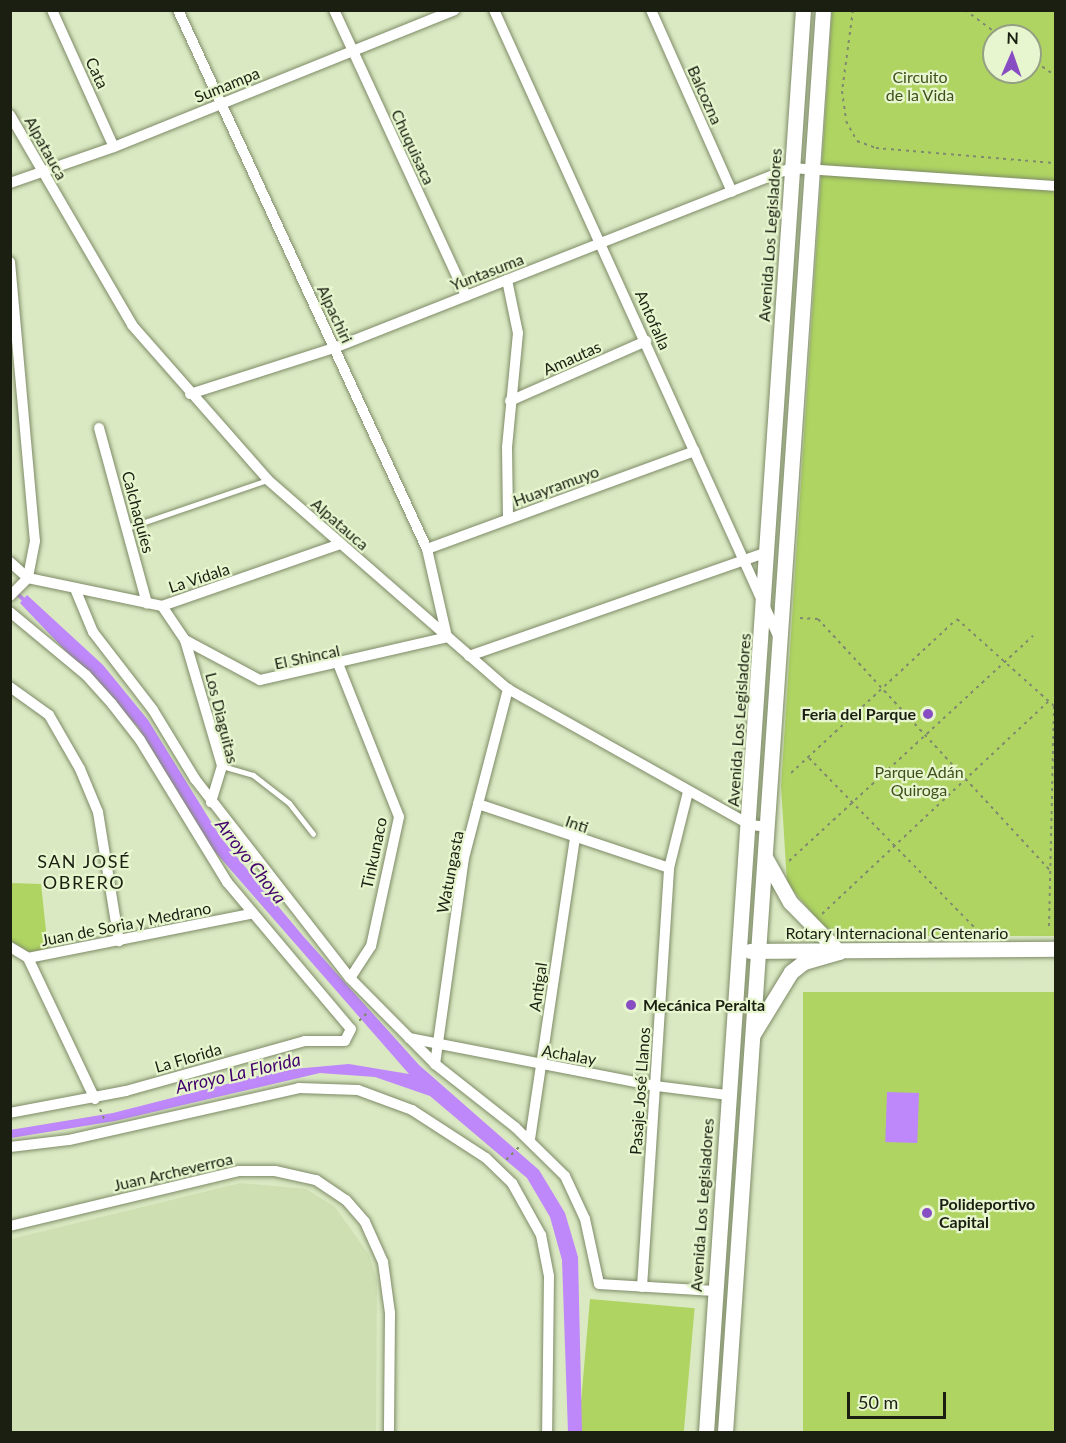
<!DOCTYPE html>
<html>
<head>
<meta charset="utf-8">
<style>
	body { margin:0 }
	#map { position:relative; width:1066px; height:1443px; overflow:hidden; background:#dae9c2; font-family:Lato,sans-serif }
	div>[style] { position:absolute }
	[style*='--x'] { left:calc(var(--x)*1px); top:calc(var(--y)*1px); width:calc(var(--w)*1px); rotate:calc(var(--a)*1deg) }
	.built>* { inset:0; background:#cedfb1 }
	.green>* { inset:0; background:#afd462; transform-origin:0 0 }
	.water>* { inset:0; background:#be87fa; transform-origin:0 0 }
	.stream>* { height:4px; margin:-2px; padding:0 2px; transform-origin:2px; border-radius:2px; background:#be87fa }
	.path>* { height:2px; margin-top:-1px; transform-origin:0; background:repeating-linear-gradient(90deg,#7f8a6e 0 3px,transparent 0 7.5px) }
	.roads { filter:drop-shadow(0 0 2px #7e8b67) drop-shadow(0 0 2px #7e8b67) }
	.lane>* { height:5px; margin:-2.5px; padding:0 2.5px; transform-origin:2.5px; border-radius:2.5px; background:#fff }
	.street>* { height:10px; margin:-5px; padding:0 5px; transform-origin:5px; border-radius:5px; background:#fff }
	.secondary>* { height:15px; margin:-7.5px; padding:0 7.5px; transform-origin:7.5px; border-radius:7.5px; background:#fff }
	.dots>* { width:16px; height:16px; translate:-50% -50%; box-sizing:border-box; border:3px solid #e7f6cf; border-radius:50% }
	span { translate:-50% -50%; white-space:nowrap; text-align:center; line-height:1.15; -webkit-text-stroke:4.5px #e7f6cf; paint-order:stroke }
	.street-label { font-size:16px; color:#1a1f11 }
	.park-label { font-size:16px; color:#40501b }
	.poi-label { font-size:16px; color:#1a1f11; font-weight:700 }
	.right { translate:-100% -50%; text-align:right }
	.left { translate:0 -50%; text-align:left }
	.water-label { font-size:18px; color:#42006c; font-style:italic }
	.neighbourhood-label { font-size:18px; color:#1a1f11; letter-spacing:1.5px }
	.frame { position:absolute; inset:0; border:12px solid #1a1f11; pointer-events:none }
	.north { position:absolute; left:982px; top:24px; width:60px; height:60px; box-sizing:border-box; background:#e7f6cf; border:2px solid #95a083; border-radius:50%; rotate:2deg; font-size:16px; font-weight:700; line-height:24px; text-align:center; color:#1a1f11 }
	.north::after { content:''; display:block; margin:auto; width:21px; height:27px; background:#894dc3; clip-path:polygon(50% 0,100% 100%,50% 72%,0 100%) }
	.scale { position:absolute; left:847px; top:1392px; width:99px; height:27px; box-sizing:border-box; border:3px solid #1a1f11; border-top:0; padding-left:8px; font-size:18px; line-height:21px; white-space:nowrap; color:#1a1f11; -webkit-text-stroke:4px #e7f6cf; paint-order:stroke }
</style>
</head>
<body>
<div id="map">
	<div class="built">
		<i style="clip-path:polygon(241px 1183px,306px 1189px,335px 1207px,369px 1255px,377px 1280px,376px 1432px,11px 1432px,11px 1239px)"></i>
	</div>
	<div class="green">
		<i style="clip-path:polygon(evenodd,832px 11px,1055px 11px,1055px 936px,845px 936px,823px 926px,787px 883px,781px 786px,832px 11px,994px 36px,1030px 36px,1030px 72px,994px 72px,994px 36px)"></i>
		<i style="clip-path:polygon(11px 883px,41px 884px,48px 949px,29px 952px,11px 941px)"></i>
		<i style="left:803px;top:992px;width:252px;height:440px"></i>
		<i style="left:590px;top:1299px;width:105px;height:133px;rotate:5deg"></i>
	</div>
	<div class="water">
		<i style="clip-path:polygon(27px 595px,103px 665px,148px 720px,221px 838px,303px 936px,419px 1065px,539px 1170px,565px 1213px,578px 1257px,582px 1432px,568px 1432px,562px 1260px,550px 1217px,527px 1178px,430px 1096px,375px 1077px,320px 1073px,115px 1121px,11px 1138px,10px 1130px,113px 1113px,282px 1070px,349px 1064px,409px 1074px,210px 846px,138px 727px,20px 603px)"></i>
		<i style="left:887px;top:1092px;width:32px;height:50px;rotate:2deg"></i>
	</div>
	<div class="stream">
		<i style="--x:10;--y:587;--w:21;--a:43"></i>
	</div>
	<div class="path">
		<i style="--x:853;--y:10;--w:82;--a:97.7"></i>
		<i style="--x:842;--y:91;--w:30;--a:82"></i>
		<i style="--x:846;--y:121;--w:23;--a:61"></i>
		<i style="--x:857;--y:141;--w:20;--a:20"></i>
		<i style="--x:876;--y:148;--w:181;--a:4.8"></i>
		<i style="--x:965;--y:10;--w:44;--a:36.6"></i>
		<i style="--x:1030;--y:58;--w:32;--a:35"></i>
		<i style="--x:800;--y:618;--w:18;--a:3"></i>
		<i style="--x:818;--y:619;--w:342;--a:47.3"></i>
		<i style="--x:809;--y:758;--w:243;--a:45.7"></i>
		<i style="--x:791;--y:773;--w:226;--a:-42.9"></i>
		<i style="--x:957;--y:619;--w:130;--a:41.9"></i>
		<i style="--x:1054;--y:706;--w:225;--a:91.3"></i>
		<i style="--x:789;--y:861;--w:332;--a:-42.7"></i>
		<i style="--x:822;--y:914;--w:311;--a:-43.2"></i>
		<i style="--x:359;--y:1021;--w:13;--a:-45"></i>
		<i style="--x:100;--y:1109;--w:13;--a:67"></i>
		<i style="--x:506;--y:1160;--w:18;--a:-45"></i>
	</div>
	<div class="roads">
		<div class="lane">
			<i style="--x:127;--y:528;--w:148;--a:-18.9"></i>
			<i style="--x:222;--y:766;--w:32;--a:16"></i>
			<i style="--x:253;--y:775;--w:46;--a:37.9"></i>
			<i style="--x:289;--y:803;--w:39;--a:52"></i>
		</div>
		<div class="street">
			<i style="--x:52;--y:10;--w:150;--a:65.7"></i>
			<i style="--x:334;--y:10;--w:315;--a:65.2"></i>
			<i style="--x:494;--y:10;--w:690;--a:65.59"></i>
			<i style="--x:651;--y:10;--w:199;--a:66"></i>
			<i style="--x:10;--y:115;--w:243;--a:59.8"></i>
			<i style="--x:132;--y:325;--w:206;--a:48.7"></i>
			<i style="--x:268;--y:480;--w:318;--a:41.1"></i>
			<i style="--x:508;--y:689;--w:278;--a:29.3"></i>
			<i style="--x:750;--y:825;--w:18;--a:6"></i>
			<i style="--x:10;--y:183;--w:110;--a:-19.1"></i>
			<i style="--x:114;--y:147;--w:367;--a:-21.9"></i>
			<i style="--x:10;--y:262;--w:280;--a:84.9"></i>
			<i style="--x:35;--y:541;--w:38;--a:101"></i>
			<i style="--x:507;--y:280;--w:54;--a:78.3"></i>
			<i style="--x:518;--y:333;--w:115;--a:95.5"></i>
			<i style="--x:507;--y:447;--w:72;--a:89.2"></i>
			<i style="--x:190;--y:394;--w:151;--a:-17.7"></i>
			<i style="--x:334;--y:348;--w:492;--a:-21.5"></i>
			<i style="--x:792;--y:168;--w:265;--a:3.9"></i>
			<i style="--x:510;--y:401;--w:149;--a:-23.8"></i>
			<i style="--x:99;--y:428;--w:182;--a:74.7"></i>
			<i style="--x:427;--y:549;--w:285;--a:-20.1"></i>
			<i style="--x:10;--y:562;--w:24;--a:42"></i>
			<i style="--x:28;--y:578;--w:137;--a:11.8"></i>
			<i style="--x:162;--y:606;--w:188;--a:-19.2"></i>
			<i style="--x:76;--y:591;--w:44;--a:67.5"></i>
			<i style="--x:93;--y:632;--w:98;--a:52.4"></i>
			<i style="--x:153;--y:710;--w:81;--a:58.7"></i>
			<i style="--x:195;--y:779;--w:252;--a:52.1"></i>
			<i style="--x:350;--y:978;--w:121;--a:45.3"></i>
			<i style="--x:435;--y:1064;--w:102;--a:38.2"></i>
			<i style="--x:515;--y:1127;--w:70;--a:44.4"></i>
			<i style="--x:565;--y:1176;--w:47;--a:65.1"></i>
			<i style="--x:585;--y:1219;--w:66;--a:77.8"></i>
			<i style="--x:599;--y:1284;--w:116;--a:3.5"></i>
			<i style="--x:10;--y:596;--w:25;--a:-45"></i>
			<i style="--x:162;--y:606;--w:41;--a:55.9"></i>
			<i style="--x:185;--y:640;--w:85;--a:28.1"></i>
			<i style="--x:260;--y:680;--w:192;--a:-12.9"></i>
			<i style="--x:447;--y:637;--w:90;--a:-102.8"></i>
			<i style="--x:427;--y:549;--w:594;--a:-114.8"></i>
			<i style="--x:10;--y:612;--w:99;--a:39.7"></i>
			<i style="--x:86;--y:675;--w:39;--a:48"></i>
			<i style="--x:112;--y:704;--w:46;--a:52.1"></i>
			<i style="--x:140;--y:740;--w:167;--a:58.5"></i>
			<i style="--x:227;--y:882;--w:192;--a:49.9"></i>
			<i style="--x:351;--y:1029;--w:13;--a:117"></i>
			<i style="--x:345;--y:1041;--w:40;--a:180"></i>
			<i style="--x:305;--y:1041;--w:186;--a:164.4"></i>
			<i style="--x:126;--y:1091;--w:118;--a:169.3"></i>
			<i style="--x:185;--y:640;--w:131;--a:73.6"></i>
			<i style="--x:222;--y:766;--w:38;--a:107"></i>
			<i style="--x:469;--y:656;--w:316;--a:-19.2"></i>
			<i style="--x:339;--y:666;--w:162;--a:68.3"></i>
			<i style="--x:399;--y:817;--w:132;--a:102.2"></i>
			<i style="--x:371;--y:946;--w:38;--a:123"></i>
			<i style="--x:10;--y:687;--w:48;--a:35.7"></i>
			<i style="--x:49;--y:715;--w:62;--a:60.1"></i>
			<i style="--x:80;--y:769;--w:47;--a:67.3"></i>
			<i style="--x:98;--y:812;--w:131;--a:80.8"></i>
			<i style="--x:478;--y:804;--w:201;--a:18.5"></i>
			<i style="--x:10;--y:947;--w:21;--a:31"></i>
			<i style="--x:28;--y:958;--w:227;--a:-11.2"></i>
			<i style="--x:28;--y:958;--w:156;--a:64.6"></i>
			<i style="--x:409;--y:1038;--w:252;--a:11"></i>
			<i style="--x:656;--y:1086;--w:72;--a:7.2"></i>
			<i style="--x:435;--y:1064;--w:208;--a:-82"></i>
			<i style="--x:464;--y:858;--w:175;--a:-75.4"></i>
			<i style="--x:530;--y:1139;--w:303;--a:-81.5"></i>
			<i style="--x:10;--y:1147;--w:59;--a:-6.8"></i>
			<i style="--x:69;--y:1140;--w:236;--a:-12.7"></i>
			<i style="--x:299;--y:1088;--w:59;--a:1.9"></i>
			<i style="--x:358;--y:1090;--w:58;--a:20.3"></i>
			<i style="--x:412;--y:1110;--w:88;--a:33"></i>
			<i style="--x:486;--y:1158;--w:36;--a:44"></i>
			<i style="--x:512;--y:1183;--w:60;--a:60.9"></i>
			<i style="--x:541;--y:1235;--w:42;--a:79"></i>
			<i style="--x:549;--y:1276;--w:156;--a:90.7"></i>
			<i style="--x:10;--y:1226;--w:236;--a:-13.5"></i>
			<i style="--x:239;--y:1171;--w:36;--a:0"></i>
			<i style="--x:275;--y:1171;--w:42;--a:12.4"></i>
			<i style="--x:316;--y:1180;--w:36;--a:34"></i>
			<i style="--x:346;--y:1200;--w:29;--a:49"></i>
			<i style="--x:365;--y:1222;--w:44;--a:65.8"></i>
			<i style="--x:383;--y:1262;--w:51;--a:82.2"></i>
			<i style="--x:390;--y:1313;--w:119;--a:90.5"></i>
			<i style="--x:642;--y:1287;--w:420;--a:-86.3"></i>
			<i style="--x:669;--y:868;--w:78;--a:-76"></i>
		</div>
		<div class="secondary">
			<i style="--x:750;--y:951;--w:306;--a:-0.4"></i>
			<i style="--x:753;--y:1034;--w:73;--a:-58.5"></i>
			<i style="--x:791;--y:972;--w:16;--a:-38"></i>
			<i style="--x:804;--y:962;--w:36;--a:-16"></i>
			<i style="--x:839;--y:952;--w:70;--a:-134.4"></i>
			<i style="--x:790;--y:902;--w:49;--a:-119.2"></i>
			<i style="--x:706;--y:1432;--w:1425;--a:-86.1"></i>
			<i style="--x:725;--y:1432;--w:1425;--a:-86.06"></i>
		</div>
	</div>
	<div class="dots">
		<i style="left:928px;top:714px;background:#894dc3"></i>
		<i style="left:631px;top:1005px;background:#894dc3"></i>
		<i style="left:927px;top:1213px;background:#894dc3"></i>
	</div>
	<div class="street-label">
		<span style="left:97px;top:73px;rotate:65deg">Cata</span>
		<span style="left:227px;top:85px;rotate:-22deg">Sumampa</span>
		<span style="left:705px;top:95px;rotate:66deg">Balcozna</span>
		<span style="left:413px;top:147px;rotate:65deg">Chuquisaca</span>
		<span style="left:46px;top:148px;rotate:61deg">Alpatauca</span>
		<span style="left:770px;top:235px;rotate:-86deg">Avenida Los Legisladores</span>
		<span style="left:487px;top:272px;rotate:-21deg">Yuntasuma</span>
		<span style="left:335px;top:314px;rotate:65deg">Alpachiri</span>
		<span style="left:653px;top:320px;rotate:66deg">Antofalla</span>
		<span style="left:572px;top:358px;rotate:-24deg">Amautas</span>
		<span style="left:556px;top:486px;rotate:-20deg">Huayramuyo</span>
		<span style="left:138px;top:512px;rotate:75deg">Calchaquíes</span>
		<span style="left:340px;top:524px;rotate:41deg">Alpatauca</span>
		<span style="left:199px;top:578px;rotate:-18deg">La Vidala</span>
		<span style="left:307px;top:657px;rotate:-12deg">El Shincal</span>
		<span style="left:222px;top:718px;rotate:76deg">Los Diaguitas</span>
		<span style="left:739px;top:720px;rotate:-86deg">Avenida Los Legisladores</span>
		<span style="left:577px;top:824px;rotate:19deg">Inti</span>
		<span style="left:374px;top:853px;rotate:-78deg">Tinkunaco</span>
		<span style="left:450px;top:872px;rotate:-79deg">Watungasta</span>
		<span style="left:126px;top:924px;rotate:-11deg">Juan de Soria y Medrano</span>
		<span style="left:897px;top:933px">Rotary Internacional Centenario</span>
		<span style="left:538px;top:987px;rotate:-82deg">Antigal</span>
		<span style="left:569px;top:1055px;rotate:10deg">Achalay</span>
		<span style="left:188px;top:1058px;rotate:-16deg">La Florida</span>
		<span style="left:640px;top:1091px;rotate:-86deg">Pasaje José Llanos</span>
		<span style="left:173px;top:1172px;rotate:-13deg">Juan Archeverroa</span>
		<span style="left:702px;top:1205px;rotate:-86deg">Avenida Los Legisladores</span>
	</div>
	<div class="park-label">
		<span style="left:920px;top:86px">Circuito<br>de la Vida</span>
		<span style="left:919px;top:781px">Parque Adán<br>Quiroga</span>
	</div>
	<div class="poi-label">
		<span class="right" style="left:916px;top:714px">Feria del Parque</span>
		<span class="left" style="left:643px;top:1005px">Mecánica Peralta</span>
		<span class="left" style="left:939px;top:1213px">Polideportivo<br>Capital</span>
	</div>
	<div class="water-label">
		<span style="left:251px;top:861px;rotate:52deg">Arroyo Choya</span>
		<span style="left:238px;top:1073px;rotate:-13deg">Arroyo La Florida</span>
	</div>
	<div class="neighbourhood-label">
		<span style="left:84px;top:872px">SAN JOSÉ<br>OBRERO</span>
	</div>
	<div class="frame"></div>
	<div class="north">N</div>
	<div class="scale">50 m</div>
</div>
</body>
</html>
